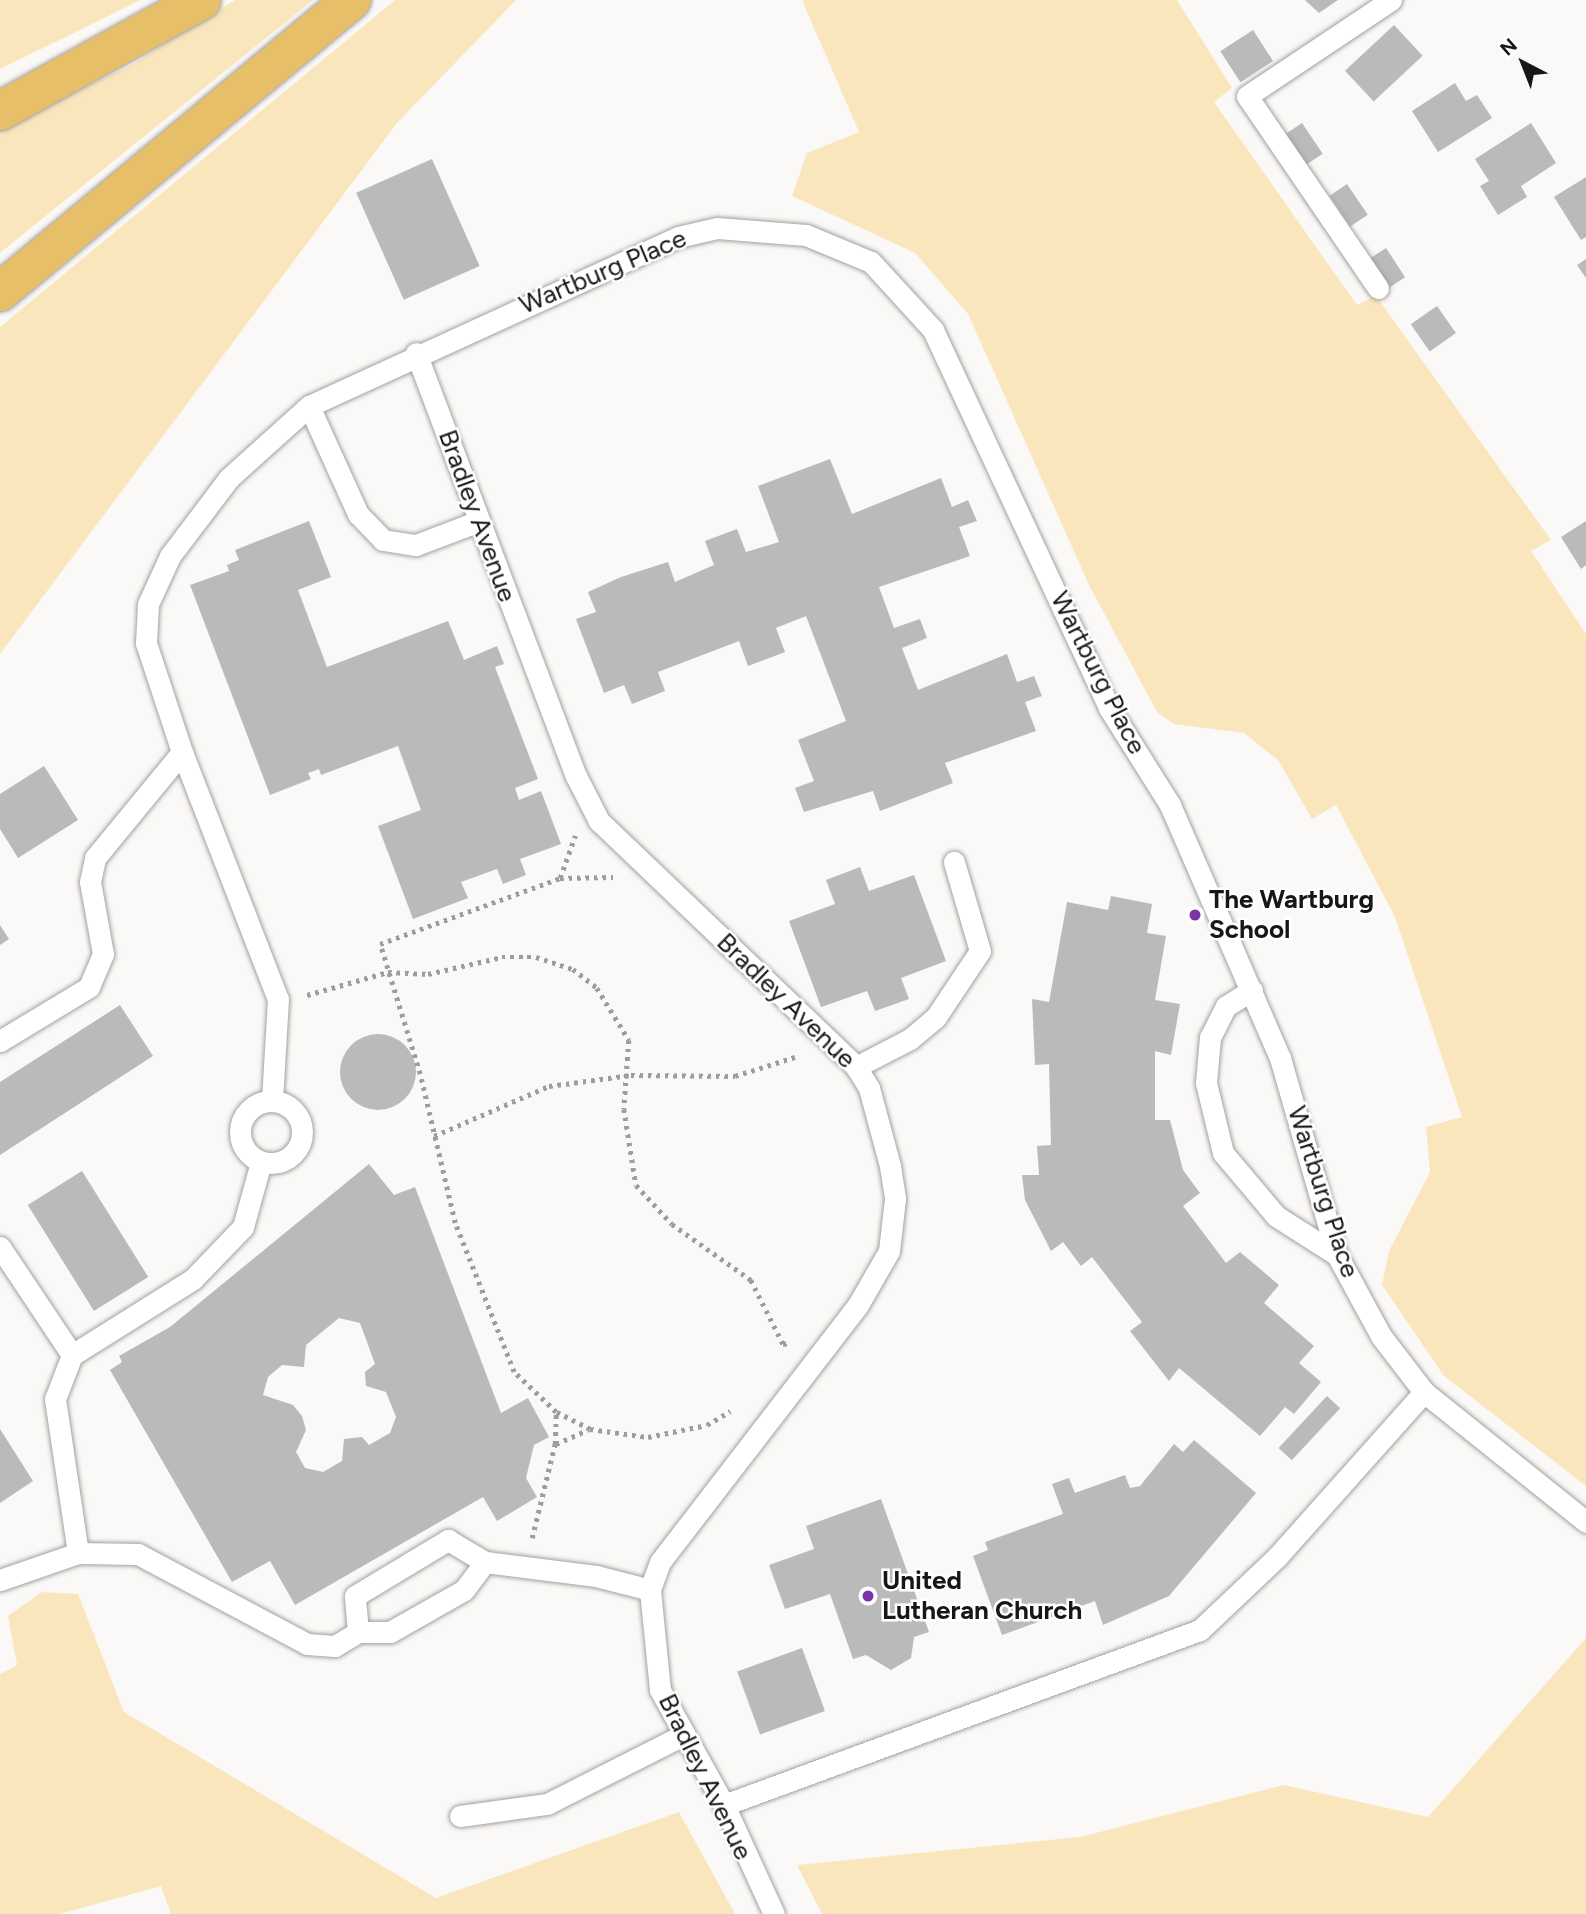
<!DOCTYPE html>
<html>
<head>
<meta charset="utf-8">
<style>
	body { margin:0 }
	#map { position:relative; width:1586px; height:1914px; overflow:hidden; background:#fbf9f7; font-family:Figtree,sans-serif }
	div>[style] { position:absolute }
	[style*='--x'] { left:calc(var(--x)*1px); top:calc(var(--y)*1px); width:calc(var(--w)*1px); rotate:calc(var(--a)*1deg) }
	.green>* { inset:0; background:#fae6bd }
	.building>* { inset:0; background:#bab9bb; transform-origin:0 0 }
	.round { border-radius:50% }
	.path>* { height:4.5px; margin-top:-2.25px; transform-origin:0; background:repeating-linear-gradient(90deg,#9f9d9c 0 3.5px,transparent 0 8.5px) }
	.roads { filter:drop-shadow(0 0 2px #a3a19f) drop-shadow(0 0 2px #a3a19f) }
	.lane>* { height:21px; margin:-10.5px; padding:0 10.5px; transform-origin:10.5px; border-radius:10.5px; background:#fff }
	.lane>.ring { margin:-10.5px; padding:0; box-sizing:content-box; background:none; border:21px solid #fff; border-radius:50% }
	.highway>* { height:38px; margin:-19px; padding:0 19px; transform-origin:19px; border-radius:19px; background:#e8bf69 }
	.dots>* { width:19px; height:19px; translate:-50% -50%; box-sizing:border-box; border:4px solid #fff; border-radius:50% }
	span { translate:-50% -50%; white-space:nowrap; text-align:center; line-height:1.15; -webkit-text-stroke:5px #fff; paint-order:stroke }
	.street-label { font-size:26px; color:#181716 }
	.poi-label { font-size:26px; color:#181716; font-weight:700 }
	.left { translate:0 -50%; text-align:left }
	.north { position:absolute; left:1488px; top:28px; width:70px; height:70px; -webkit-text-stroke:5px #fff; paint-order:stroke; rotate:318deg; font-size:19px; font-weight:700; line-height:28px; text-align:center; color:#181716 }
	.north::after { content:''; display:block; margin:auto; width:24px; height:32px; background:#181716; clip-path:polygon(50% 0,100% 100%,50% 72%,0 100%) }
</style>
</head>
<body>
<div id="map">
	<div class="green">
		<i style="clip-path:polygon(0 0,141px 0,0 69px)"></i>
		<i style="clip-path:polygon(235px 0,313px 0,0 253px,0 128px,130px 66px)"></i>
		<i style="clip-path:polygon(395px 0,516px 0,397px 123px,0 654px,0 327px)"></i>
		<i style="clip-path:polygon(802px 0,1177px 0,1232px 88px,1214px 102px,1357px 305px,1376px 296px,1551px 540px,1531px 551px,1586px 634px,1586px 1486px,1444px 1376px,1382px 1285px,1389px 1251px,1430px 1172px,1426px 1127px,1462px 1117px,1395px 917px,1336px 805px,1312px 819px,1278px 760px,1244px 733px,1174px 724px,1157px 712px,1089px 585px,968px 314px,915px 253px,792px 196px,807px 153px,859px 132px)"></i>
		<i style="clip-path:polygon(42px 1592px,78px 1594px,124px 1712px,436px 1898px,679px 1812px,735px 1914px,171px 1914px,161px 1886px,60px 1914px,0 1914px,0 1674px,17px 1665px,8px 1616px)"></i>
		<i style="clip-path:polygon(1586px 1638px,1586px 1914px,822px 1914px,797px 1865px,1080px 1837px,1284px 1785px,1428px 1817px)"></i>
	</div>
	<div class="building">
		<i style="clip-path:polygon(1305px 0,1338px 0,1319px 13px)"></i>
		<i style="left:1394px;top:25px;width:42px;height:67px;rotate:47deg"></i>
		<i style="left:1253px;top:30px;width:37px;height:39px;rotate:57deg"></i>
		<i style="clip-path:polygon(1455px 83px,1466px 101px,1477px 95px,1492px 118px,1438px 152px,1412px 111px)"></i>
		<i style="left:1302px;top:123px;width:37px;height:19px;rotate:56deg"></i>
		<i style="clip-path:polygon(1531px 123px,1556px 163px,1521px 186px,1527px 197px,1498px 215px,1480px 186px,1489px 181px,1475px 159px)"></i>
		<i style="left:432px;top:159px;width:117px;height:83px;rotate:66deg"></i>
		<i style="clip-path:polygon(1586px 177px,1586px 237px,1581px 240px,1554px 197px)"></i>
		<i style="left:1347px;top:184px;width:37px;height:21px;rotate:56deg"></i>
		<i style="left:1386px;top:248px;width:35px;height:21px;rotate:57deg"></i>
		<i style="clip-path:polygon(1586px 259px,1586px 278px,1577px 265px)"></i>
		<i style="left:1437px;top:306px;width:33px;height:32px;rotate:55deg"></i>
		<i style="clip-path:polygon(830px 459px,852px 514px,941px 478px,952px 507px,968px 500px,977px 521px,959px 527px,970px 556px,879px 587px,894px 628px,920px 619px,927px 638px,902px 648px,918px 690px,1007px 654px,1017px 682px,1034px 676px,1042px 696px,1025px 702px,1036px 731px,945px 763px,953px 783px,880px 811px,873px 791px,804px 812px,795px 788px,814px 781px,798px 740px,846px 721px,806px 616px,776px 628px,785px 652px,748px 666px,739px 641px,658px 672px,665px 691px,632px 704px,624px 685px,604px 693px,576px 619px,596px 612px,588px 592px,621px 577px,668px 562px,675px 582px,714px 565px,705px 541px,737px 529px,746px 552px,779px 542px,758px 486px)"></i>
		<i style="clip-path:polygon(309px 521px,331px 577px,298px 590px,327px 667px,448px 621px,464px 660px,497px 646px,504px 664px,495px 667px,538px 779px,515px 788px,519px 800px,541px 791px,561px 844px,520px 859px,526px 875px,503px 884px,497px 869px,461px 882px,468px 898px,413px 919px,378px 826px,421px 810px,398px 746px,321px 775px,319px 769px,308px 773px,311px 779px,270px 795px,190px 585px,229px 571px,227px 565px,239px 560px,235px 550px)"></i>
		<i style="clip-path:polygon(1586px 521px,1586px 565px,1581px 569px,1561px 537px)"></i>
		<i style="clip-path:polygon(44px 766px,78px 820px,18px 858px,0 829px,0 794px)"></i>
		<i style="clip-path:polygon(860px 867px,869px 891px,914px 875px,946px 961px,901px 978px,909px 999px,875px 1011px,867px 991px,821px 1007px,789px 921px,835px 904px,826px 880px)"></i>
		<i style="clip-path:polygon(1111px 896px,1152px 904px,1147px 933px,1166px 936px,1155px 1000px,1180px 1004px,1171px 1055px,1155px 1051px,1155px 1120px,1170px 1120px,1183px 1170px,1200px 1193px,1183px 1206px,1226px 1263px,1240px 1252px,1279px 1285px,1264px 1303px,1314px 1346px,1299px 1363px,1321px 1382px,1294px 1414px,1285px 1407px,1260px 1436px,1179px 1368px,1169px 1381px,1130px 1331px,1142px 1322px,1092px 1257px,1081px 1266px,1063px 1242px,1051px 1251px,1025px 1200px,1022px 1175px,1039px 1175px,1037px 1146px,1051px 1145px,1049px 1064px,1035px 1065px,1032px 999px,1049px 1002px,1067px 902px,1108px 910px)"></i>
		<i style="clip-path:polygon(0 925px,9px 939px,0 945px)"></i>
		<i style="clip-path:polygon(120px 1005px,153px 1056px,0 1155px,0 1082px)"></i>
		<i class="round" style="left:340px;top:1034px;width:76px;height:76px"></i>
		<i style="clip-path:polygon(evenodd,369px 1164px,394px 1195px,415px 1187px,501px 1413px,528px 1398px,549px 1437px,534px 1445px,526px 1478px,537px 1497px,497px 1521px,483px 1497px,295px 1605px,270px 1561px,232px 1582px,110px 1370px,122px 1362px,119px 1356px,170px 1327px,369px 1164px,339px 1318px,360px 1323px,375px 1364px,365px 1372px,366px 1386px,386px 1392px,396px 1417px,390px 1433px,369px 1445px,362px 1437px,344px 1439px,342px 1461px,323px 1472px,305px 1468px,296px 1452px,306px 1430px,302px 1416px,293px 1405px,263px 1395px,268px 1377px,282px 1365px,304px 1367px,306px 1345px,339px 1318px)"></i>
		<i style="left:82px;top:1171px;width:125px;height:64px;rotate:58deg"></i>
		<i style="left:1327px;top:1396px;width:18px;height:71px;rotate:43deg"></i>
		<i style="clip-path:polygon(0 1429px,33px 1481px,0 1503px)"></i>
		<i style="clip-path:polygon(1194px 1440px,1256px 1493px,1169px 1596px,1103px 1625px,1095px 1601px,1002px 1635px,973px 1556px,988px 1550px,985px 1542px,1063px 1514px,1052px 1484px,1069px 1478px,1075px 1493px,1125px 1475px,1130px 1488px,1140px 1486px,1174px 1444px,1183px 1452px)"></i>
		<i style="clip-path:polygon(881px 1499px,929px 1632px,914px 1637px,911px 1658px,891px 1670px,866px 1655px,853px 1659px,830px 1594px,785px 1609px,769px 1565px,814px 1549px,806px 1526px)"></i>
		<i style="left:802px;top:1648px;width:67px;height:69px;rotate:70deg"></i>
	</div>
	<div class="path">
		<i style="--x:560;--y:878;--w:45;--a:-70.3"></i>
		<i style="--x:307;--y:995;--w:84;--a:-15.9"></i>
		<i style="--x:388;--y:972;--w:40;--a:2.9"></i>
		<i style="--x:428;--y:974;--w:76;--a:-12.9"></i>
		<i style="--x:502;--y:957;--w:34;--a:0"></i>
		<i style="--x:536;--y:957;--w:39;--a:18"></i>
		<i style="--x:573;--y:969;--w:31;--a:38"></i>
		<i style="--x:597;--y:988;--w:61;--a:58.4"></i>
		<i style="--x:629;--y:1040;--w:69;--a:94.1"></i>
		<i style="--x:624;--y:1109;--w:77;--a:81"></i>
		<i style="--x:636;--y:1185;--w:53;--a:47.3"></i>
		<i style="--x:672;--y:1224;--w:97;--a:35.3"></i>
		<i style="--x:751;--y:1280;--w:72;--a:63.4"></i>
		<i style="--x:783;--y:1344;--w:6;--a:-9"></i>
		<i style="--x:434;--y:1136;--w:125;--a:-23.5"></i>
		<i style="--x:549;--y:1086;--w:83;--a:-7.6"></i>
		<i style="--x:631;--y:1075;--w:104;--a:0.6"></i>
		<i style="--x:735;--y:1076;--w:63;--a:-17.6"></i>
		<i style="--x:557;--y:1412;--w:37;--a:27"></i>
		<i style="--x:590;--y:1429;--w:59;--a:7.9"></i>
		<i style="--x:648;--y:1437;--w:60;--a:-11.5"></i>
		<i style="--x:707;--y:1425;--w:27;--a:-31"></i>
		<i style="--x:556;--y:1444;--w:36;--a:-24"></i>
		<i style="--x:532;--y:1538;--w:97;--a:-76.3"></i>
		<i style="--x:555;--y:1444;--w:32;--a:-88"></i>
		<i style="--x:556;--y:1412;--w:58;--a:-136.4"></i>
		<i style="--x:514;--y:1372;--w:160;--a:-111.6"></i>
		<i style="--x:455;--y:1223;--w:153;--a:-103.2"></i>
		<i style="--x:420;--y:1074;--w:136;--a:-107.1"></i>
		<i style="--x:380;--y:944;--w:192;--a:-20.1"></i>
		<i style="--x:560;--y:878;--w:53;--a:-1.1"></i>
	</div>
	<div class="roads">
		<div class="lane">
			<i style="--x:1378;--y:288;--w:232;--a:-124.3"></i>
			<i style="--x:1247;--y:96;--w:173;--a:-33.7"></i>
			<i style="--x:416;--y:353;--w:452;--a:69.3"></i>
			<i style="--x:576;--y:776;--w:51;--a:62.9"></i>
			<i style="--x:599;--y:821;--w:356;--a:43.7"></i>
			<i style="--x:856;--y:1067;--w:25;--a:58"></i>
			<i style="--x:869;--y:1088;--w:81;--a:74.9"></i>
			<i style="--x:890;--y:1166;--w:33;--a:81"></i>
			<i style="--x:895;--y:1199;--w:52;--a:96.6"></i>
			<i style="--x:889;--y:1251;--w:62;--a:119.9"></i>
			<i style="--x:858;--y:1305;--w:324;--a:127.6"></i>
			<i style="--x:660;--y:1562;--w:30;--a:110"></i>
			<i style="--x:650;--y:1590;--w:100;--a:84.3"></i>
			<i style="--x:660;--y:1690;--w:132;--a:60.9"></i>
			<i style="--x:724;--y:1805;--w:120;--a:65.4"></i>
			<i style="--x:309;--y:406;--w:119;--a:65.6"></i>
			<i style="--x:358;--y:514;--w:36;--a:46"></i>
			<i style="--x:383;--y:540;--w:33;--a:9"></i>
			<i style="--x:416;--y:545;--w:67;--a:-20.9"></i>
			<i style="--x:182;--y:752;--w:265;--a:68.8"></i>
			<i style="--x:278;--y:999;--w:101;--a:93.4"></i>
			<i style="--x:1252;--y:990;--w:31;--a:148"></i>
			<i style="--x:1226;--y:1006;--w:35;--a:117"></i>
			<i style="--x:1210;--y:1037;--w:46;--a:95"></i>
			<i style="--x:1206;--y:1083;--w:72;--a:76.3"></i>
			<i style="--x:1223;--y:1153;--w:82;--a:49.9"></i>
			<i style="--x:1276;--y:1216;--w:72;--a:32.6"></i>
			<i style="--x:0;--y:1041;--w:104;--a:-31.2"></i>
			<i style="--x:89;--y:987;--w:36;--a:-67"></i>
			<i style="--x:103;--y:954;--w:73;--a:-100.2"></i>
			<i style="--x:90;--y:882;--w:25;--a:-78"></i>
			<i style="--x:95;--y:858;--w:137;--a:-50.6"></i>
			<i style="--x:182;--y:752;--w:115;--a:-108.3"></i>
			<i style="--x:146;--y:643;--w:39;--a:-87"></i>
			<i style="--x:148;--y:604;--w:53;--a:-65.4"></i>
			<i style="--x:170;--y:556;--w:98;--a:-52.9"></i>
			<i style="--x:229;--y:478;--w:108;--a:-42"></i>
			<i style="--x:309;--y:406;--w:406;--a:-24.6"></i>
			<i style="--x:678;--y:237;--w:40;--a:-13"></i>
			<i style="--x:717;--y:228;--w:89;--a:4.5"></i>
			<i style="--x:806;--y:235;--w:70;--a:22.6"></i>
			<i style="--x:871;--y:262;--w:92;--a:47.6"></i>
			<i style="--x:933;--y:330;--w:417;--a:65"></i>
			<i style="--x:1109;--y:708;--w:115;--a:57.8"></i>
			<i style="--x:1170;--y:805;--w:276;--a:66.5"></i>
			<i style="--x:1280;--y:1058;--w:205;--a:73.9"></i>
			<i style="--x:1337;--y:1255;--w:92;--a:61.5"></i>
			<i style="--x:1381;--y:1336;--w:71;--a:52.5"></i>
			<i style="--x:1424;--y:1392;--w:208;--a:38.7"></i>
			<i style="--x:856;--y:1067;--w:61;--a:-27.4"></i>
			<i style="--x:910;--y:1039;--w:34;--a:-40"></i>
			<i style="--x:936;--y:1017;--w:79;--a:-56.3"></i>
			<i style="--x:980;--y:951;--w:93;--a:-106.3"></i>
			<i class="ring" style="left:240px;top:1101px;width:41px;height:41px"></i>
			<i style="--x:0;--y:1247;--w:130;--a:56.3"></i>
			<i style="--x:72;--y:1355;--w:143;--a:-32.1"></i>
			<i style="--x:193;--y:1279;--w:72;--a:-46.1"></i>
			<i style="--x:243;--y:1227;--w:67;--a:-74.5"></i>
			<i style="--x:72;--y:1355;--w:47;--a:111.1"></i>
			<i style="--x:55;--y:1399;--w:156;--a:81.5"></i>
			<i style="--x:0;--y:1580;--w:83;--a:-19.1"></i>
			<i style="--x:78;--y:1553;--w:60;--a:1"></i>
			<i style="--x:138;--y:1554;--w:191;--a:28"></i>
			<i style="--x:307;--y:1644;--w:28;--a:4"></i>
			<i style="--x:335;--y:1646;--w:27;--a:-31"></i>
			<i style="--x:358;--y:1632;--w:32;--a:0"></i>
			<i style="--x:390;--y:1632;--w:85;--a:-29.6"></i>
			<i style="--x:464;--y:1590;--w:35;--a:-53"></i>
			<i style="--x:485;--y:1562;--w:112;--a:7.2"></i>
			<i style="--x:596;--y:1576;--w:56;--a:14.5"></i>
			<i style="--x:358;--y:1632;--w:36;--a:-95"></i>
			<i style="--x:355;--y:1596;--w:109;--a:-31.1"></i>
			<i style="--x:448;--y:1540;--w:43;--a:30.7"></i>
			<i style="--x:724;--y:1805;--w:507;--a:-20.19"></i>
			<i style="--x:1200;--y:1630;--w:106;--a:-43.5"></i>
			<i style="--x:1277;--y:1557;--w:221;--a:-48.3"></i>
			<i style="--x:460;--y:1816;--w:88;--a:-7.9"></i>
			<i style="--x:547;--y:1804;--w:153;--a:-26.9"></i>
		</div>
		<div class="highway">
			<i style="--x:0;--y:111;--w:230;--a:-28.8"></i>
			<i style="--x:0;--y:292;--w:457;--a:-39.7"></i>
		</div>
	</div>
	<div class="dots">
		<i style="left:1195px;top:915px;background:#7c34a6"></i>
		<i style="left:868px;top:1596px;background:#7c34a6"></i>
	</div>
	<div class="street-label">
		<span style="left:603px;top:272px;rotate:-23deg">Wartburg Place</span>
		<span style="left:477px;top:516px;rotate:70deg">Bradley Avenue</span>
		<span style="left:1098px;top:673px;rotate:63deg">Wartburg Place</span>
		<span style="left:786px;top:1001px;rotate:44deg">Bradley Avenue</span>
		<span style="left:1323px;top:1192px;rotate:72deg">Wartburg Place</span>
		<span style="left:705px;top:1777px;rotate:64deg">Bradley Avenue</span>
	</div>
	<div class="poi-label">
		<span class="left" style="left:1209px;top:915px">The Wartburg<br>School</span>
		<span class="left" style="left:882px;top:1596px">United<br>Lutheran Church</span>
	</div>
	<div class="north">N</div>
</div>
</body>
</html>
